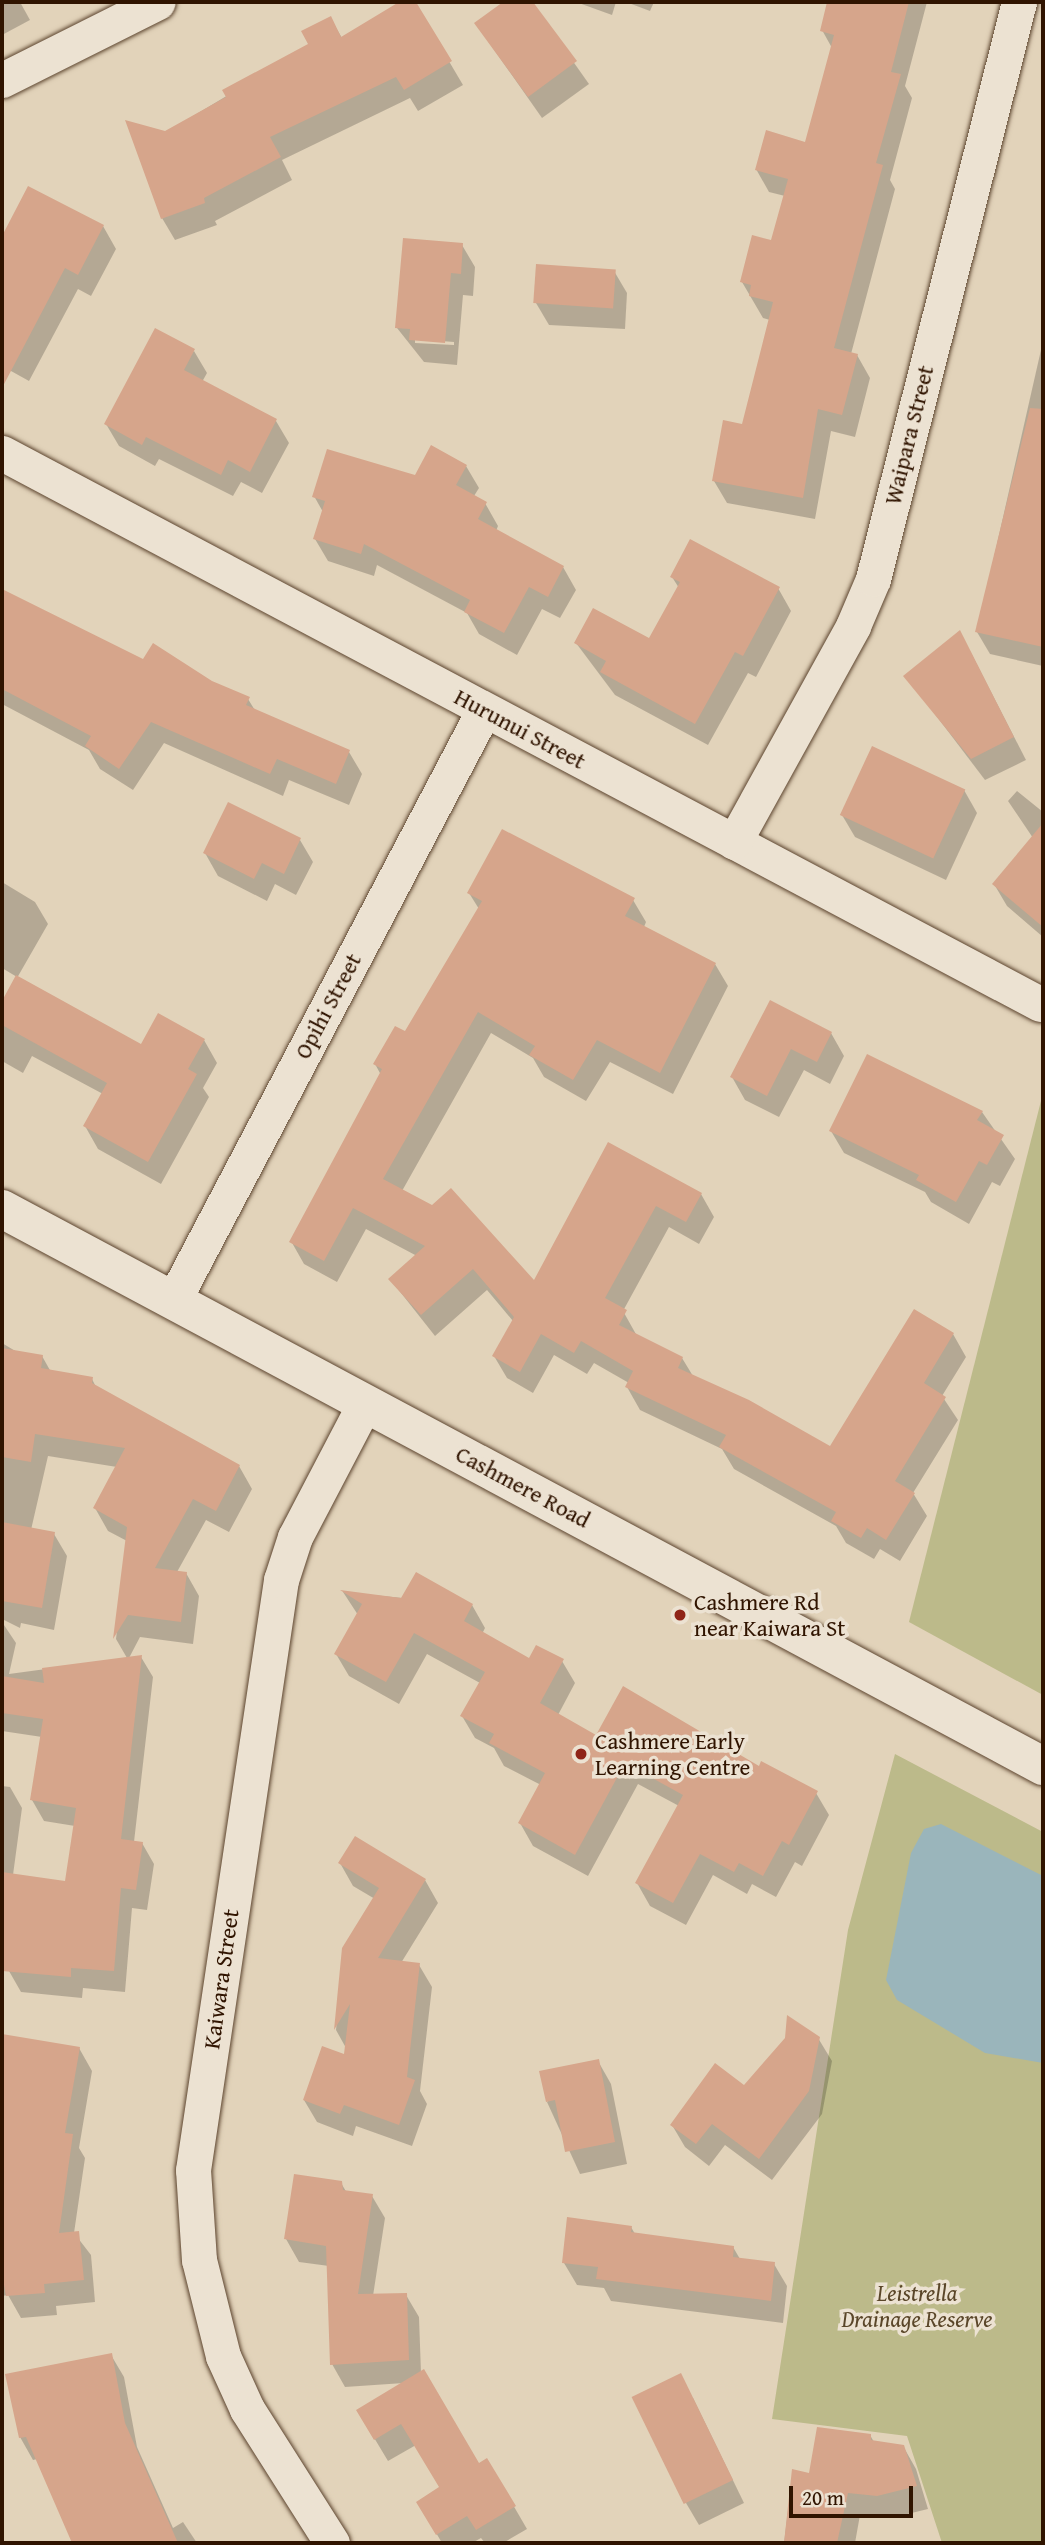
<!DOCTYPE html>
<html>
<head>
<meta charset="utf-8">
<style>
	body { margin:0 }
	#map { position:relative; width:1045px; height:2545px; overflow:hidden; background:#e2d3ba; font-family:"Gentium Book Plus",serif }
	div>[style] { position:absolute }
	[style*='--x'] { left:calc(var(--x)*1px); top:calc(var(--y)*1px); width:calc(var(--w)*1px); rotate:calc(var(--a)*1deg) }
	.green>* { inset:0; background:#bcba8a }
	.water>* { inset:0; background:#9ab5bb }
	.shadow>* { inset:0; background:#0003 }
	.building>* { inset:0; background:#d6a58b; transform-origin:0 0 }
	.roads { filter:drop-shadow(0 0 2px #5c442e) drop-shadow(0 0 2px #5c442e) }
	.street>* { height:35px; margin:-17.5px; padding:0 17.5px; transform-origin:17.5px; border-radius:17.5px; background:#ece2d2 }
	.secondary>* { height:38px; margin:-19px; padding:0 19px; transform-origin:19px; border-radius:19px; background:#ece2d2 }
	.dots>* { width:19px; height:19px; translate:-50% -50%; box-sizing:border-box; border:4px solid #ece2d2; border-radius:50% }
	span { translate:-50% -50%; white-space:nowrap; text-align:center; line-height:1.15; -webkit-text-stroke:7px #ece2d2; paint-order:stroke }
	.street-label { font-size:23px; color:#301400 }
	.poi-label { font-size:23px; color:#301400 }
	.left { translate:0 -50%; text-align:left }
	.park-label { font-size:23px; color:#5a4629; font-style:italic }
	.frame { position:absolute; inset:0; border:4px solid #301400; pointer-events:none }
	.scale { position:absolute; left:789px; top:2486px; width:124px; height:32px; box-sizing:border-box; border:4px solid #301400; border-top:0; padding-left:9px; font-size:21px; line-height:24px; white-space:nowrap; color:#301400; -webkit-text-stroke:5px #ece2d2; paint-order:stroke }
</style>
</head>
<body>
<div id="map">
	<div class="green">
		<i style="clip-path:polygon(1043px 1093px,1043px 1695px,909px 1622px)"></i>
		<i style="clip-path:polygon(895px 1754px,1043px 1832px,1043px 2543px,942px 2543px,907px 2436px,772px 2419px,848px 1930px)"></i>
	</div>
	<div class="water">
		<i style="clip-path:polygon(941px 1824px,1043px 1876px,1043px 2063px,985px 2053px,897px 2000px,886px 1980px,911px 1853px,924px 1829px)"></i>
	</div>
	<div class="shadow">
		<i style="clip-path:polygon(2px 2px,20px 2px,30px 20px,2px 35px)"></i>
		<i style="clip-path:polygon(402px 2px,414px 2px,463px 85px,418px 111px,410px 98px,282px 160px,292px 180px,215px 221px,217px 225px,175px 240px,162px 218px,165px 133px,311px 45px,331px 19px,342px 38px)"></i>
		<i style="clip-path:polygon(506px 2px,531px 2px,589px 84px,542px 118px,476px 24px)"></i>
		<i style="clip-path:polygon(576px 2px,616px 2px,612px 15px)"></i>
		<i style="clip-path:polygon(626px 2px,654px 2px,650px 11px)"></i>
		<i style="clip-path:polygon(829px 2px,927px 2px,905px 86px,912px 98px,890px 180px,895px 189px,851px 354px,857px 355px,870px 378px,855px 437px,831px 431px,815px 519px,727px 503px,714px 481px,743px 426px,770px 320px,763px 318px,742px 282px,772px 242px,785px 196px,769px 192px,756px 169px,806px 144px,832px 48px,822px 30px)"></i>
		<i style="clip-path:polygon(29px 188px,103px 226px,116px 249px,91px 296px,78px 289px,29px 381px,2px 366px,2px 240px)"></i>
		<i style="clip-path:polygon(evenodd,462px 245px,475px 267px,473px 296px,463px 295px,457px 365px,424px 362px,397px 328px,462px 245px,415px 339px,454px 342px,454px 345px,415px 343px,415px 339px)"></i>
		<i style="clip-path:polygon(614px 271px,627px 293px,625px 329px,549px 325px,536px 303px)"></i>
		<i style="clip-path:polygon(1043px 341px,1043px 666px,990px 654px,977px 632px)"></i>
		<i style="clip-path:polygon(194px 351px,207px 373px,202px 382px,276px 421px,289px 443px,262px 493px,241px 482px,233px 496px,159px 459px,155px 466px,119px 446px,106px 424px)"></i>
		<i style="clip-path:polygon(466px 466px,479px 488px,474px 496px,485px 503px,498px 526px,496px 531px,563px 567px,576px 590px,560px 618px,542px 609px,517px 655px,479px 634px,467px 613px,377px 565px,374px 576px,328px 561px,315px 539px,323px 512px,314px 496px)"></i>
		<i style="clip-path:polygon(672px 577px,778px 588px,791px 611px,756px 677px,748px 673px,708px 745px,615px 695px,576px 643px,650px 640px,679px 588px)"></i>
		<i style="clip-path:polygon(2px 591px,143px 661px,248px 699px,256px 712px,349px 752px,362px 774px,349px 805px,289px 780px,283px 796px,164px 743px,133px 790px,100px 769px,89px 750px,2px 704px)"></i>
		<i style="clip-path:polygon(972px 655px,1026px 760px,985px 780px,906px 676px)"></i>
		<i style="clip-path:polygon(964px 790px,977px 813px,946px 880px,855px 837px,842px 815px)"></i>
		<i style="clip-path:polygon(1017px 791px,1043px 812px,1043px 937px,1007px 906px,994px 884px,1033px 838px,1008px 801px)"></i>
		<i style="clip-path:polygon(300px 840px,313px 862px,296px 895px,275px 884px,267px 901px,218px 876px,205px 853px)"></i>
		<i style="clip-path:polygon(2px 882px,35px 902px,48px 924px,17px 978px,142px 1046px,204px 1040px,217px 1063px,203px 1088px,209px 1097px,161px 1184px,98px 1149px,85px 1126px,103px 1094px,32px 1056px,23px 1073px,2px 1061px,2px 1004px,17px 977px,2px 968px)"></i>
		<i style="clip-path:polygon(469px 893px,633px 900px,646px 922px,644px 927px,715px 964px,728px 986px,673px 1094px,610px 1062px,586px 1101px,544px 1077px,533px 1058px,491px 1033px,402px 1191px,535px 1283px,608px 1144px,701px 1194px,714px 1217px,699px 1244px,669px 1227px,623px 1311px,637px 1336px,682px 1358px,693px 1376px,831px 1449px,953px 1334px,966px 1357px,942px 1396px,958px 1420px,913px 1493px,927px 1516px,900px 1561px,880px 1549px,874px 1559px,846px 1543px,836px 1526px,734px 1469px,722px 1449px,640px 1410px,627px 1387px,629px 1383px,594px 1363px,587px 1374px,554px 1355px,533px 1393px,507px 1378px,494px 1356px,513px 1321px,487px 1290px,435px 1336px,390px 1279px,417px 1256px,366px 1229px,337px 1282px,304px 1264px,291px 1241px,381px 1075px,375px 1064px,405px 1034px,479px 909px)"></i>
		<i style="clip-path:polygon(771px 1002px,831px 1033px,844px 1056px,830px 1084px,804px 1070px,779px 1117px,745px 1100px,732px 1077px)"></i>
		<i style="clip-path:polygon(982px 1112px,1015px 1159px,1000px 1186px,992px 1182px,969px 1224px,931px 1202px,925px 1192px,844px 1153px,831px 1131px)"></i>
		<i style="clip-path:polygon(2px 1343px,17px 1352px,42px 1356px,51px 1372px,92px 1379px,96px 1387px,239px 1466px,252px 1489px,229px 1532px,206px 1520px,177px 1572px,186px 1573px,199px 1596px,193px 1644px,140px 1637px,129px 1658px,141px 1657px,153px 1677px,134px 1842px,142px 1843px,154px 1864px,147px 1910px,132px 1908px,125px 1992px,83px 1988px,82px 1998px,21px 1992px,9px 1971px,13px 1928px,2px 1927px,2px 1786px,10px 1787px,22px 1808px,13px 1875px,66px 1882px,75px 1826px,44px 1821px,32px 1800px,42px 1737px,2px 1731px,2px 1622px,16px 1643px,9px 1674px,127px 1658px,116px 1639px,127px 1541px,108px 1531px,95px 1508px,117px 1467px,48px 1456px,31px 1530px,54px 1534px,67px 1556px,54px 1630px,21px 1623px,20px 1628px,2px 1619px)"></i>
		<i style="clip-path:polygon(343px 1592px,472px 1605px,485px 1628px,482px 1634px,530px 1660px,562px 1661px,575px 1683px,558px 1715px,597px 1738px,760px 1768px,816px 1793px,829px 1815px,802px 1866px,795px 1862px,776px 1897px,752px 1884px,747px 1894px,713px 1875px,686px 1925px,650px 1906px,637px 1883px,679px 1806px,638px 1784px,588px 1876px,533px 1846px,520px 1823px,541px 1785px,504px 1766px,494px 1748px,475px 1738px,462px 1716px,480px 1683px,427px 1654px,399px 1704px,349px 1676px,336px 1654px,358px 1615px)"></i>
		<i style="clip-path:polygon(340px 1863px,425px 1880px,438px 1903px,401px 1963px,419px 1965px,432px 1987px,420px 2091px,427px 2104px,412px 2146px,356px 2126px,353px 2136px,317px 2122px,304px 2100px,346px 2057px,346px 2048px,336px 2030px,344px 1949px,375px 1899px,353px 1886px)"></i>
		<i style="clip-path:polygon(2px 2035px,79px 2048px,92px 2071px,79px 2148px,85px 2158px,74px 2233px,91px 2255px,95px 2302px,56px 2306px,57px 2315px,21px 2318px,8px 2295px,2px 2296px)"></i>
		<i style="clip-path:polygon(818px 2038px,832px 2061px,822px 2114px,772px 2180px,725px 2145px,709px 2166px,685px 2147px,672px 2125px,744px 2087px)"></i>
		<i style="clip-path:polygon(598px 2061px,611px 2084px,627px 2164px,580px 2174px,547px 2102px)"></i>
		<i style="clip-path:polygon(341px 2183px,347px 2193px,372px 2196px,385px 2218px,373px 2296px,406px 2295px,419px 2317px,421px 2373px,479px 2465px,487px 2460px,527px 2529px,503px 2543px,485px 2543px,481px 2538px,472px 2543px,442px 2543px,418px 2502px,441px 2488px,416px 2445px,388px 2461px,358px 2411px,404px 2383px,345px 2387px,332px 2364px,329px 2266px,299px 2262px,286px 2239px)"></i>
		<i style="clip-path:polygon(631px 2227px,635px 2234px,733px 2247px,740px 2259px,774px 2264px,787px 2286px,783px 2323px,611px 2301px,604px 2288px,577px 2285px,564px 2263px)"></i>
		<i style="clip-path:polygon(111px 2355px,124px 2377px,137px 2447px,173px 2528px,183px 2522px,197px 2543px,74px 2543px,37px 2459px,33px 2460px,20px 2437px)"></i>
		<i style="clip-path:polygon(693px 2398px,744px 2503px,699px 2525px,686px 2503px)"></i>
		<i style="clip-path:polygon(870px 2435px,874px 2442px,903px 2446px,916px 2469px,928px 2509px,891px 2518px,860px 2515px,855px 2543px,784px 2543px,793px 2471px,811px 2475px)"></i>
	</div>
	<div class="building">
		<i style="clip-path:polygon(399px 2px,416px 2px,452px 61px,404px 90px,396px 77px,270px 137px,281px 157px,204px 198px,205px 203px,161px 219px,125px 120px,165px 131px,226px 97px,222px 90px,308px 44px,301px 31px,331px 16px,341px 37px)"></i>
		<i style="clip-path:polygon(503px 2px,533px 2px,577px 61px,528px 97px,474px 23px)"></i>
		<i style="clip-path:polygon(827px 2px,909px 2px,891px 72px,901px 74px,876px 163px,883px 165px,834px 348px,858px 354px,842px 415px,818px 409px,803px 498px,712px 481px,723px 420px,742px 424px,773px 302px,749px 296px,751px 285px,740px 282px,752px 235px,771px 240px,788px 179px,755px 170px,766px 130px,805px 142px,834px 35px,820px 31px)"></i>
		<i style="clip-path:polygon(28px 186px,104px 225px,78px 275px,65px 268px,2px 388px,2px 236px)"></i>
		<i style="clip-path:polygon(403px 238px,463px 243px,461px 274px,451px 273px,445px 343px,409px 340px,410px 329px,395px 328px)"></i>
		<i style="left:536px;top:264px;width:80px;height:39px;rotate:4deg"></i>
		<i style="clip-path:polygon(155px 328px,195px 349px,184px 370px,277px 419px,250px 472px,228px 460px,221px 475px,146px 437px,142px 445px,104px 424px)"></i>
		<i style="clip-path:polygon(1030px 408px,1043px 409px,1043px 647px,975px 632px)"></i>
		<i style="clip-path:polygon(431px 445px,467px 465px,456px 485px,487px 502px,478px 519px,564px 566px,548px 597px,529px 587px,504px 633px,464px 612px,470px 600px,364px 544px,361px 554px,313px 539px,325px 501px,312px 497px,327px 449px,415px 475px)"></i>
		<i style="clip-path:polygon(690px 539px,780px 587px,743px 656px,735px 652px,695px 724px,600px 672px,606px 661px,574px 643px,593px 608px,649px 638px,680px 582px,670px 577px)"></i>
		<i style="clip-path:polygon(2px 589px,143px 659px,153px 643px,212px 681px,250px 697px,246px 705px,350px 750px,336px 784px,277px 759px,270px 774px,151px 722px,119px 769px,85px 746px,91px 736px,2px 689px)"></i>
		<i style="clip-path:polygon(960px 630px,1014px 737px,971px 759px,903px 676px)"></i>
		<i style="left:872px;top:746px;width:103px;height:76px;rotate:25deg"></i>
		<i style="clip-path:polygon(228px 802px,301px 838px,284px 874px,262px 863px,254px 879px,203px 853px)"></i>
		<i style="clip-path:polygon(1043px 823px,1043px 927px,992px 884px)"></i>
		<i style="clip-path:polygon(502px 829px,635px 898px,625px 916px,716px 963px,660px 1073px,597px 1040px,573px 1080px,529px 1055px,535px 1046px,478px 1012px,383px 1179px,432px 1205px,451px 1188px,534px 1280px,608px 1142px,702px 1193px,686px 1222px,656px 1206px,605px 1298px,627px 1310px,619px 1325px,683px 1357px,678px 1368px,749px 1400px,830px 1446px,914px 1309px,954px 1333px,924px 1383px,946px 1397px,895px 1481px,915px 1493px,886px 1540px,867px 1528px,861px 1538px,831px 1521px,836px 1512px,719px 1447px,726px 1435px,625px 1387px,633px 1371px,581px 1341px,574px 1353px,541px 1334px,520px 1372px,492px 1356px,514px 1317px,473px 1269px,421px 1315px,388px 1279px,425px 1246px,353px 1208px,324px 1261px,289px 1242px,382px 1069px,373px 1064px,395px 1026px,405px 1031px,482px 901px,467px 893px)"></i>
		<i style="clip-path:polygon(16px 975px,141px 1044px,158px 1013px,205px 1039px,188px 1069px,197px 1074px,148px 1162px,83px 1126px,107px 1083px,2px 1025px,2px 1001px)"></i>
		<i style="clip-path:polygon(770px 1000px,832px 1032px,817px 1062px,791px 1049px,767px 1096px,730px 1077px)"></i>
		<i style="clip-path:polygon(867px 1054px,983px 1111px,977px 1120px,1004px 1135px,987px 1165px,979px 1161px,956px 1202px,916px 1180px,919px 1175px,829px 1131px)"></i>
		<i style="clip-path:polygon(2px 1348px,43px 1355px,41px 1368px,93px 1377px,92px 1383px,240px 1465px,216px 1511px,193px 1499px,155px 1568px,187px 1572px,181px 1622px,128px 1615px,113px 1639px,127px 1527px,93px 1508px,125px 1448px,35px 1434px,31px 1462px,2px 1457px)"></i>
		<i style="clip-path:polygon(2px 1522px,55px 1532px,42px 1608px,2px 1601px)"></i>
		<i style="clip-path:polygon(416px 1572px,473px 1604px,464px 1621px,529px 1658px,536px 1645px,564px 1659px,540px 1703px,596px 1735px,623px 1686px,759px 1766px,761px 1761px,818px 1791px,789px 1845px,782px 1841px,763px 1876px,739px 1863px,734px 1872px,700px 1854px,673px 1903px,635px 1883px,683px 1795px,625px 1763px,575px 1855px,518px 1823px,545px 1773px,489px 1743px,494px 1734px,460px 1716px,485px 1672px,414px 1633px,386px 1682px,334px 1654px,362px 1604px,340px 1590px,401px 1598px)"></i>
		<i style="clip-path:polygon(142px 1655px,121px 1839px,143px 1842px,136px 1890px,121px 1888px,114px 1971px,71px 1968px,71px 1977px,2px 1971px,2px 1872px,65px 1881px,76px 1808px,30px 1800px,43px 1719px,2px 1713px,2px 1676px,44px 1683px,42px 1668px)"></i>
		<i style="clip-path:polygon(355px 1836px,426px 1879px,378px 1958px,420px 1963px,407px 2077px,415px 2080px,399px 2125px,344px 2105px,340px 2114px,303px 2100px,322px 2046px,344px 2054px,350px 2004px,334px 2030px,342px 1948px,379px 1888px,338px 1863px)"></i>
		<i style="clip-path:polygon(787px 2015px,820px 2037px,809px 2091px,759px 2159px,712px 2124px,696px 2144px,670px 2125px,715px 2063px,744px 2085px,785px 2038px)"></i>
		<i style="clip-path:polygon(2px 2034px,80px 2047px,65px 2133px,73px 2134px,59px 2233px,79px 2231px,84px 2280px,44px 2284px,45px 2293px,6px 2296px,2px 2273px)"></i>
		<i style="clip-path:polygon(599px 2059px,615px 2142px,565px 2152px,555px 2100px,546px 2102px,539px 2071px)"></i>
		<i style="clip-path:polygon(294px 2174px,342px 2181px,343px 2190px,373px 2194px,358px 2294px,407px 2293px,409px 2360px,330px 2365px,326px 2246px,284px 2239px)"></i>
		<i style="clip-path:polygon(567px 2217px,632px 2226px,631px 2232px,734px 2246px,733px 2257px,775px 2262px,771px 2301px,596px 2279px,598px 2267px,562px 2263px)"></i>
		<i style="clip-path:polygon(112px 2353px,125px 2423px,178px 2543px,72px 2543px,26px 2437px,19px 2438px,5px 2374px)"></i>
		<i style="clip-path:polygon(424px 2369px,479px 2463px,487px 2458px,516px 2506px,476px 2530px,467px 2516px,436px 2535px,416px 2502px,439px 2487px,401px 2424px,374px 2440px,356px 2410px)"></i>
		<i style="left:681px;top:2373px;width:119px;height:55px;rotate:64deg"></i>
		<i style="clip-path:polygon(817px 2427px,871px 2434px,871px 2440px,904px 2445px,917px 2486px,877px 2496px,848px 2493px,837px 2543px,784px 2543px,792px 2469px,809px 2473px)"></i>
	</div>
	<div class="roads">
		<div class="street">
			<i style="--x:2;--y:80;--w:174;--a:-26.6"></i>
			<i style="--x:2;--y:453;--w:1175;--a:27.96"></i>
			<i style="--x:734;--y:842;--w:247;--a:-61.1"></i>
			<i style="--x:853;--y:626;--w:51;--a:-66.9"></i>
			<i style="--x:873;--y:579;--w:595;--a:-75.8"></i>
			<i style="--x:173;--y:1301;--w:668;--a:-62.25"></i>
			<i style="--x:332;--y:2543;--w:159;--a:-122.4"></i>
			<i style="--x:247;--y:2409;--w:58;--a:-114.4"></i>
			<i style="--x:223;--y:2356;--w:99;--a:-104"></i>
			<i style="--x:199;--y:2260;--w:90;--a:-93.8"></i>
			<i style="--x:193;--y:2170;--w:597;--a:-81.52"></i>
			<i style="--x:281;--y:1580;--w:45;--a:-72"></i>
			<i style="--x:295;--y:1537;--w:151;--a:-62.4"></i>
		</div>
		<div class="secondary">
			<i style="--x:2;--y:1209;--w:1181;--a:28.15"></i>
		</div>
	</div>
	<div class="dots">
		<i style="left:680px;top:1615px;background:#8f2418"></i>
		<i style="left:581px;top:1754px;background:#8f2418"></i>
	</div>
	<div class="street-label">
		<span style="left:909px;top:435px;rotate:-76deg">Waipara Street</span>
		<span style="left:520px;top:729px;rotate:28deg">Hurunui Street</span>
		<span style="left:328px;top:1006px;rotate:-62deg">Opihi Street</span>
		<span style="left:523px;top:1487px;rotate:28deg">Cashmere Road</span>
		<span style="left:221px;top:1979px;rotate:-82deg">Kaiwara Street</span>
	</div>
	<div class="poi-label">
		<span class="left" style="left:694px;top:1615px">Cashmere Rd<br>near Kaiwara St</span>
		<span class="left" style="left:595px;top:1754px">Cashmere Early<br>Learning Centre</span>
	</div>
	<div class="park-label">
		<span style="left:917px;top:2306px">Leistrella<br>Drainage Reserve</span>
	</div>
	<div class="frame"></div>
	<div class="scale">20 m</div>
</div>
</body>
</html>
